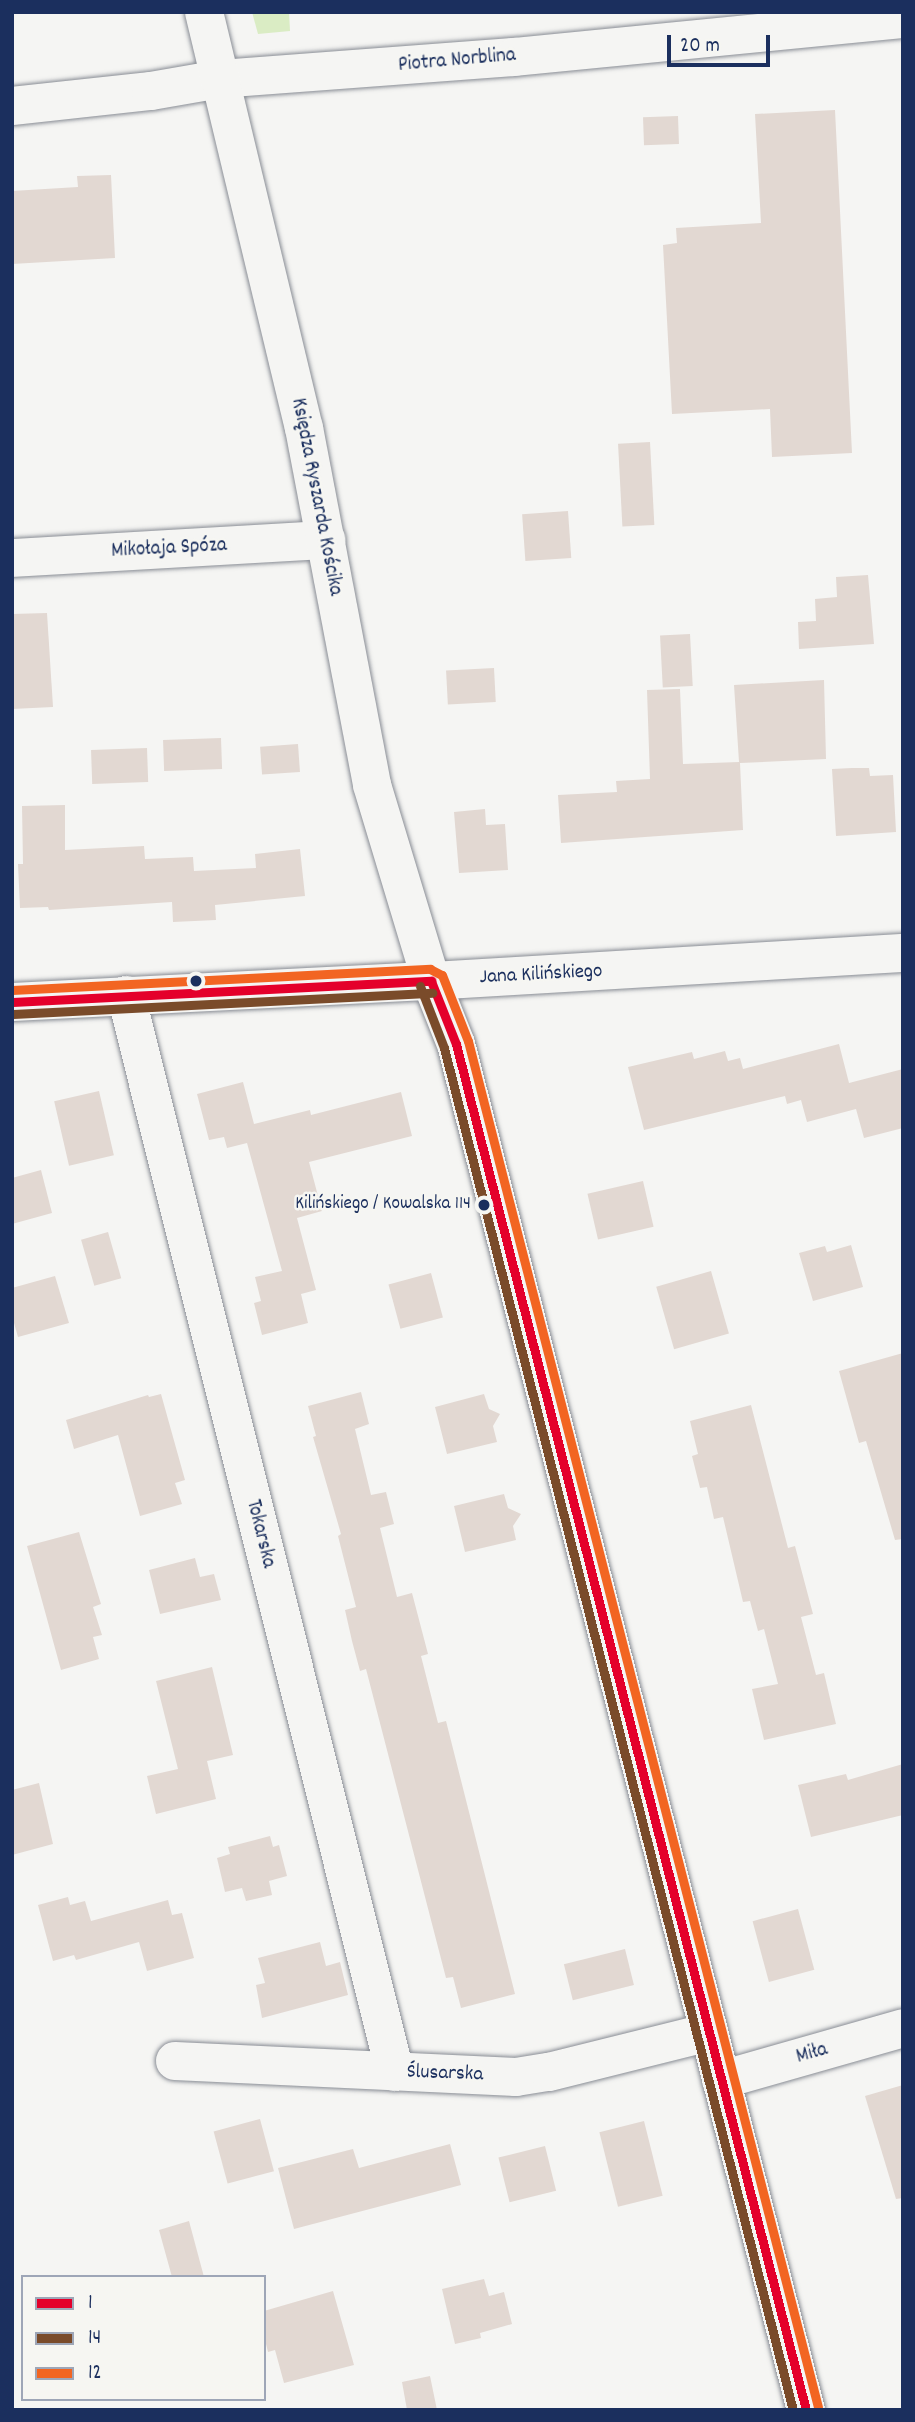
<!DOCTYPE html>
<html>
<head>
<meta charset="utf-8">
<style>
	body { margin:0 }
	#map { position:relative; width:915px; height:2422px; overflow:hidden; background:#f5f5f3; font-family:Dekko,sans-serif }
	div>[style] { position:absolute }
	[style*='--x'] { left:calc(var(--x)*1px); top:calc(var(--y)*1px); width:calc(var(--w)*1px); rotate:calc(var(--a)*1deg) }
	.green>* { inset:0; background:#daecc4 }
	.building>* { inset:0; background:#e2d8d2; transform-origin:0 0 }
	.roads { filter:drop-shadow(0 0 2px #898d95) drop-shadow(0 0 2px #898d95) }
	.minor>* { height:38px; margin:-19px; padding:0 19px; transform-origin:19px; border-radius:19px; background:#f5f5f3 }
	.tertiary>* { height:38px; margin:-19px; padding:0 19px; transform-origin:19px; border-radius:19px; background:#f5f5f3 }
	.bus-1>* { height:9px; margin:-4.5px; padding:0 4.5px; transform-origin:4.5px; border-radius:4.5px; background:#e4002b }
	.bus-2>* { height:9px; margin:-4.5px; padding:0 4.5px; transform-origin:4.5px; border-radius:4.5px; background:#7a4b2a }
	.bus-3>* { height:9px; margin:-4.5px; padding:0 4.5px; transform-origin:4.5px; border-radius:4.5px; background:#f26522 }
	.dots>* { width:19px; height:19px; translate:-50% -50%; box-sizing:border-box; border:4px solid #f6f6f2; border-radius:50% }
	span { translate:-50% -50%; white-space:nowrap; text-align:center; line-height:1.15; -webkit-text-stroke:5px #f6f6f2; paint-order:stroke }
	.bus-label { font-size:19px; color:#1b2f5e }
	.right { translate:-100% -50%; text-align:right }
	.street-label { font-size:21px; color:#1b2f5e }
	.frame { position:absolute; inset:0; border:14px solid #1b2f5e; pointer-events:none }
	.legend { position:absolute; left:21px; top:2275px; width:245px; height:126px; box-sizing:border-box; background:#f6f6f2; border:2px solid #9ea6b7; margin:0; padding:9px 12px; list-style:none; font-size:21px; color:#1b2f5e }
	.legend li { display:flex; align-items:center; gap:14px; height:35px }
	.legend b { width:35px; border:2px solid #9ea6b7 }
	.scale { position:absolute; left:667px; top:35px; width:103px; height:32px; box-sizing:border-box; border:4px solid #1b2f5e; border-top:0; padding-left:9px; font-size:21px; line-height:24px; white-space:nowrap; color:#1b2f5e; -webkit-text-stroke:5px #f6f6f2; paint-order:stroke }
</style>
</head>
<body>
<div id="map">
	<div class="green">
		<i style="clip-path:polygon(252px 12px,289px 12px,290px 31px,258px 34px)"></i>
	</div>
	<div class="building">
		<i style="clip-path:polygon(835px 110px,852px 453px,772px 457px,770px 409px,672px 414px,663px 245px,677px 243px,676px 228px,761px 223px,755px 114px)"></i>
		<i style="left:678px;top:116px;width:28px;height:35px;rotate:88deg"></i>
		<i style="clip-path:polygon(111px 175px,115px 258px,12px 264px,12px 191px,78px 187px,77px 176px)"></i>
		<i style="left:650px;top:442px;width:83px;height:32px;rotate:87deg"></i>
		<i style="left:568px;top:511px;width:47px;height:46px;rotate:86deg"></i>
		<i style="clip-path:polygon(868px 575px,874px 644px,799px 649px,798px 622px,816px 621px,815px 599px,837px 597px,836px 577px)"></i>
		<i style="clip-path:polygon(47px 613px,53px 707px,12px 709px,12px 614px)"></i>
		<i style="left:690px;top:634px;width:52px;height:30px;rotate:87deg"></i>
		<i style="left:494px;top:668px;width:34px;height:48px;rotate:87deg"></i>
		<i style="clip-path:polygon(824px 680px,826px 759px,740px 763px,743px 830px,561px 843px,558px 795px,617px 792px,616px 781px,650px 779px,647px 690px,680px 689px,683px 764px,739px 762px,734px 685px)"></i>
		<i style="left:221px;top:738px;width:31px;height:58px;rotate:88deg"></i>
		<i style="left:298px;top:744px;width:28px;height:38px;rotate:86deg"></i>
		<i style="left:147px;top:748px;width:34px;height:56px;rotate:88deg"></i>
		<i style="clip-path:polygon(852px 768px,869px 768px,870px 776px,893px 775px,896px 832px,836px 836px,832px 769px)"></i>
		<i style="clip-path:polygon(65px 805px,65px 850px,144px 846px,145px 859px,193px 857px,194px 871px,256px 868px,255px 854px,300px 849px,305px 896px,215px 905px,216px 920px,173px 922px,172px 902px,49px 910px,48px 907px,20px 908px,18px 864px,23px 864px,22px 806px)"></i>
		<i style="clip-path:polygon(485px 809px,486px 825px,505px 824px,508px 870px,459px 873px,454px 812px)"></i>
		<i style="clip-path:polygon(839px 1044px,849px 1083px,903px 1069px,903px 1128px,864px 1138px,856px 1109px,807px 1122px,801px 1100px,787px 1104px,785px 1096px,644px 1130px,628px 1067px,692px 1052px,694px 1059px,725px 1051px,728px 1061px,740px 1058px,743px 1069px)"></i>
		<i style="clip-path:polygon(243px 1082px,254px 1124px,310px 1110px,311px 1115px,401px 1092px,412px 1136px,309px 1162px,322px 1211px,297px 1218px,316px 1290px,301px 1294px,308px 1323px,262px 1335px,254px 1303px,261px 1301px,255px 1277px,282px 1271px,247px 1143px,227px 1148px,224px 1137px,209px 1140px,197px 1094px)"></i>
		<i style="left:99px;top:1091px;width:66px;height:46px;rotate:77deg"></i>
		<i style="clip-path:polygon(41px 1170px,52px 1213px,12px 1224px,12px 1178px)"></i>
		<i style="left:643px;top:1181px;width:47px;height:57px;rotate:77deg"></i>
		<i style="left:108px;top:1232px;width:48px;height:28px;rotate:74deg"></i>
		<i style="clip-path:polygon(851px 1245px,863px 1287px,813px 1301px,799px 1253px,825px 1246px,827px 1252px)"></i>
		<i style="left:711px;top:1271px;width:65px;height:57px;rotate:74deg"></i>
		<i style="left:431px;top:1273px;width:46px;height:44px;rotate:75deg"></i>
		<i style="clip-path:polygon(55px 1276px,69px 1323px,18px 1337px,12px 1316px,12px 1288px)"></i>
		<i style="clip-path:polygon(903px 1353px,903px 1539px,895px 1540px,866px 1441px,859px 1443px,839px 1371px)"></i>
		<i style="clip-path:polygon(361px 1392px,369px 1424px,355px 1429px,371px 1495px,386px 1492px,394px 1524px,380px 1528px,397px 1597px,412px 1593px,428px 1654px,421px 1656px,438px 1723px,446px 1721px,515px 1994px,461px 2008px,453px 1977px,446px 1978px,366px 1669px,360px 1671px,352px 1641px,345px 1610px,356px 1607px,338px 1536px,341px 1534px,313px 1437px,316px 1436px,308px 1406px)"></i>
		<i style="clip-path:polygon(161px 1394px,185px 1480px,175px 1483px,182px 1504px,140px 1516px,118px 1435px,74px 1449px,66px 1420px,148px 1395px,149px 1397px)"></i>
		<i style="clip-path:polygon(484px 1394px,489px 1409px,500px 1414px,493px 1426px,497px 1442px,447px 1454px,435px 1407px)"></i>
		<i style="clip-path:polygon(751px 1405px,788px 1548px,795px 1546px,813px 1614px,801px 1617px,816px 1675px,824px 1673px,836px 1724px,764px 1740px,752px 1689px,778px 1684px,764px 1629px,758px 1631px,750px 1601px,743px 1602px,723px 1517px,714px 1519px,707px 1487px,700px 1488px,692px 1456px,698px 1454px,690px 1421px)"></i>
		<i style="clip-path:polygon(504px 1494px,508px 1508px,521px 1514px,513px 1526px,516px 1540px,465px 1552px,454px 1506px)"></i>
		<i style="clip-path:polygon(79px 1532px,101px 1604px,93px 1607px,102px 1635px,93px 1637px,99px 1659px,61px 1670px,27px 1546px)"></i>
		<i style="clip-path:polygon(195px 1558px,200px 1577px,214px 1574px,221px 1600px,160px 1614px,149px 1570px)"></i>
		<i style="clip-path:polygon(212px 1667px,233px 1755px,207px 1761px,216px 1799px,156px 1814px,147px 1776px,178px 1769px,156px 1681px)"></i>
		<i style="clip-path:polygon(903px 1764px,903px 1815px,811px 1837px,798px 1785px,846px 1774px,848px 1780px)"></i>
		<i style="clip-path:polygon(39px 1783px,53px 1844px,12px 1855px,12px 1790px)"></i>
		<i style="clip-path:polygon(270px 1836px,273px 1847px,279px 1845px,287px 1876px,269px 1881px,272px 1895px,246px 1901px,242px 1888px,225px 1892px,217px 1858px,230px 1854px,228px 1847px)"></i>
		<i style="clip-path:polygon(68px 1897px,70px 1905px,85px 1901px,91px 1921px,168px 1900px,172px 1915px,182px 1913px,194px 1958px,147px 1971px,139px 1942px,76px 1960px,74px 1955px,53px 1961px,38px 1905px)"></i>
		<i style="left:798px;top:1909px;width:63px;height:47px;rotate:75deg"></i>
		<i style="clip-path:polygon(320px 1942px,326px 1966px,340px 1962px,348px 1995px,262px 2018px,256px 1985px,265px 1983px,258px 1958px)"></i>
		<i style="left:625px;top:1949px;width:37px;height:63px;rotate:76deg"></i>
		<i style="clip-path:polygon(903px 2085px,903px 2198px,896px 2199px,865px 2096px)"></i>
		<i style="left:260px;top:2119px;width:54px;height:48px;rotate:75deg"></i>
		<i style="left:644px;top:2121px;width:77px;height:46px;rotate:76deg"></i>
		<i style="clip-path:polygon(450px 2144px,461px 2185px,294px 2229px,278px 2168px,353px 2149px,359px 2168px)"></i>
		<i style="left:545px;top:2146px;width:46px;height:48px;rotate:76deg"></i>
		<i style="clip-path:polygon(189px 2221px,204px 2277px,172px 2277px,159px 2230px)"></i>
		<i style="clip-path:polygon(484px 2279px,489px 2296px,504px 2292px,512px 2324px,480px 2333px,481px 2338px,455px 2344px,442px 2289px)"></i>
		<i style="clip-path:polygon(333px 2291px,354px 2365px,284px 2383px,275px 2350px,268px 2352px,264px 2336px,264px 2311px)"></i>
		<i style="clip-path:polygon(430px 2376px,437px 2410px,407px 2410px,402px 2382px)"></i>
	</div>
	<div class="roads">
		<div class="minor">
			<i style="--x:12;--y:106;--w:140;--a:-6.2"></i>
			<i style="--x:151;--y:91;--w:70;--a:-9.9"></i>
			<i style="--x:220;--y:79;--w:295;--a:-4.3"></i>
			<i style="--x:514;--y:57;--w:391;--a:-5.6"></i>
			<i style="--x:12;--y:558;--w:315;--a:-3.3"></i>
			<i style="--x:431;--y:981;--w:473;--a:-3.4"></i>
			<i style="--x:126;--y:995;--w:1110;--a:75.98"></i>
			<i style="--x:175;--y:2061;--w:341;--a:2.7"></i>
			<i style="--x:516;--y:2077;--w:33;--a:-9"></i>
			<i style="--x:549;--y:2072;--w:165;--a:-14"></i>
			<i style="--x:721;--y:2080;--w:189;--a:-15.9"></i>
		</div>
		<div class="tertiary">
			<i style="--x:204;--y:12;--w:428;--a:76.5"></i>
			<i style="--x:304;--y:428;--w:363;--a:79.2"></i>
			<i style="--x:372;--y:785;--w:205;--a:73.2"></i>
			<i style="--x:431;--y:981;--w:68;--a:68.4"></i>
			<i style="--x:456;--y:1044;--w:1410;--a:75.63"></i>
			<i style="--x:12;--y:1002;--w:420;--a:-2.9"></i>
		</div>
	</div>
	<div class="bus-1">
		<i style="--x:431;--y:981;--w:68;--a:68.4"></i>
		<i style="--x:456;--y:1044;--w:1410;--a:75.63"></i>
		<i style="--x:12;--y:1002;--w:420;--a:-2.9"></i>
	</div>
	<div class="bus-2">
		<i style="--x:420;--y:986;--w:66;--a:68.8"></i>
		<i style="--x:444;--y:1048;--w:1406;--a:75.63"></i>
		<i style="--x:13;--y:1014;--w:420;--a:-2.9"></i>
	</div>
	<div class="bus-3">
		<i style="--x:12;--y:990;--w:419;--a:-2.9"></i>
		<i style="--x:430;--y:969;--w:13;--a:27"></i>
		<i style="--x:442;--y:975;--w:71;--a:68.5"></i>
		<i style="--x:468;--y:1041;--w:1410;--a:75.63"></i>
	</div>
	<div class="dots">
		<i style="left:196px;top:981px;background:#1b2f5e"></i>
		<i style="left:484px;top:1205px;background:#1b2f5e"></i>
	</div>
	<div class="bus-label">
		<span class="right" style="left:471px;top:1205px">Kilińskiego / Kowalska 114</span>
	</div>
	<div class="street-label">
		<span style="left:457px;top:61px;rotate:-5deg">Piotra Norblina</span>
		<span style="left:316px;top:497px;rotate:79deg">Księdza Ryszarda Kościka</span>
		<span style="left:169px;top:549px;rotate:-3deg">Mikołaja Spóza</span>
		<span style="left:541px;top:975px;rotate:-3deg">Jana Kilińskiego</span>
		<span style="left:260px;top:1534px;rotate:76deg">Tokarska</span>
		<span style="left:812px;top:2054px;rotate:-16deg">Miła</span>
		<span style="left:445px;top:2074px;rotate:2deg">Ślusarska</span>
	</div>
	<div class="frame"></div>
	<ul class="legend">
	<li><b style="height:9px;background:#e4002b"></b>1</li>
	<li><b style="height:9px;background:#7a4b2a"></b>14</li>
	<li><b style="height:9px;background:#f26522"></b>12</li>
	</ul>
	<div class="scale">20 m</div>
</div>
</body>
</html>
